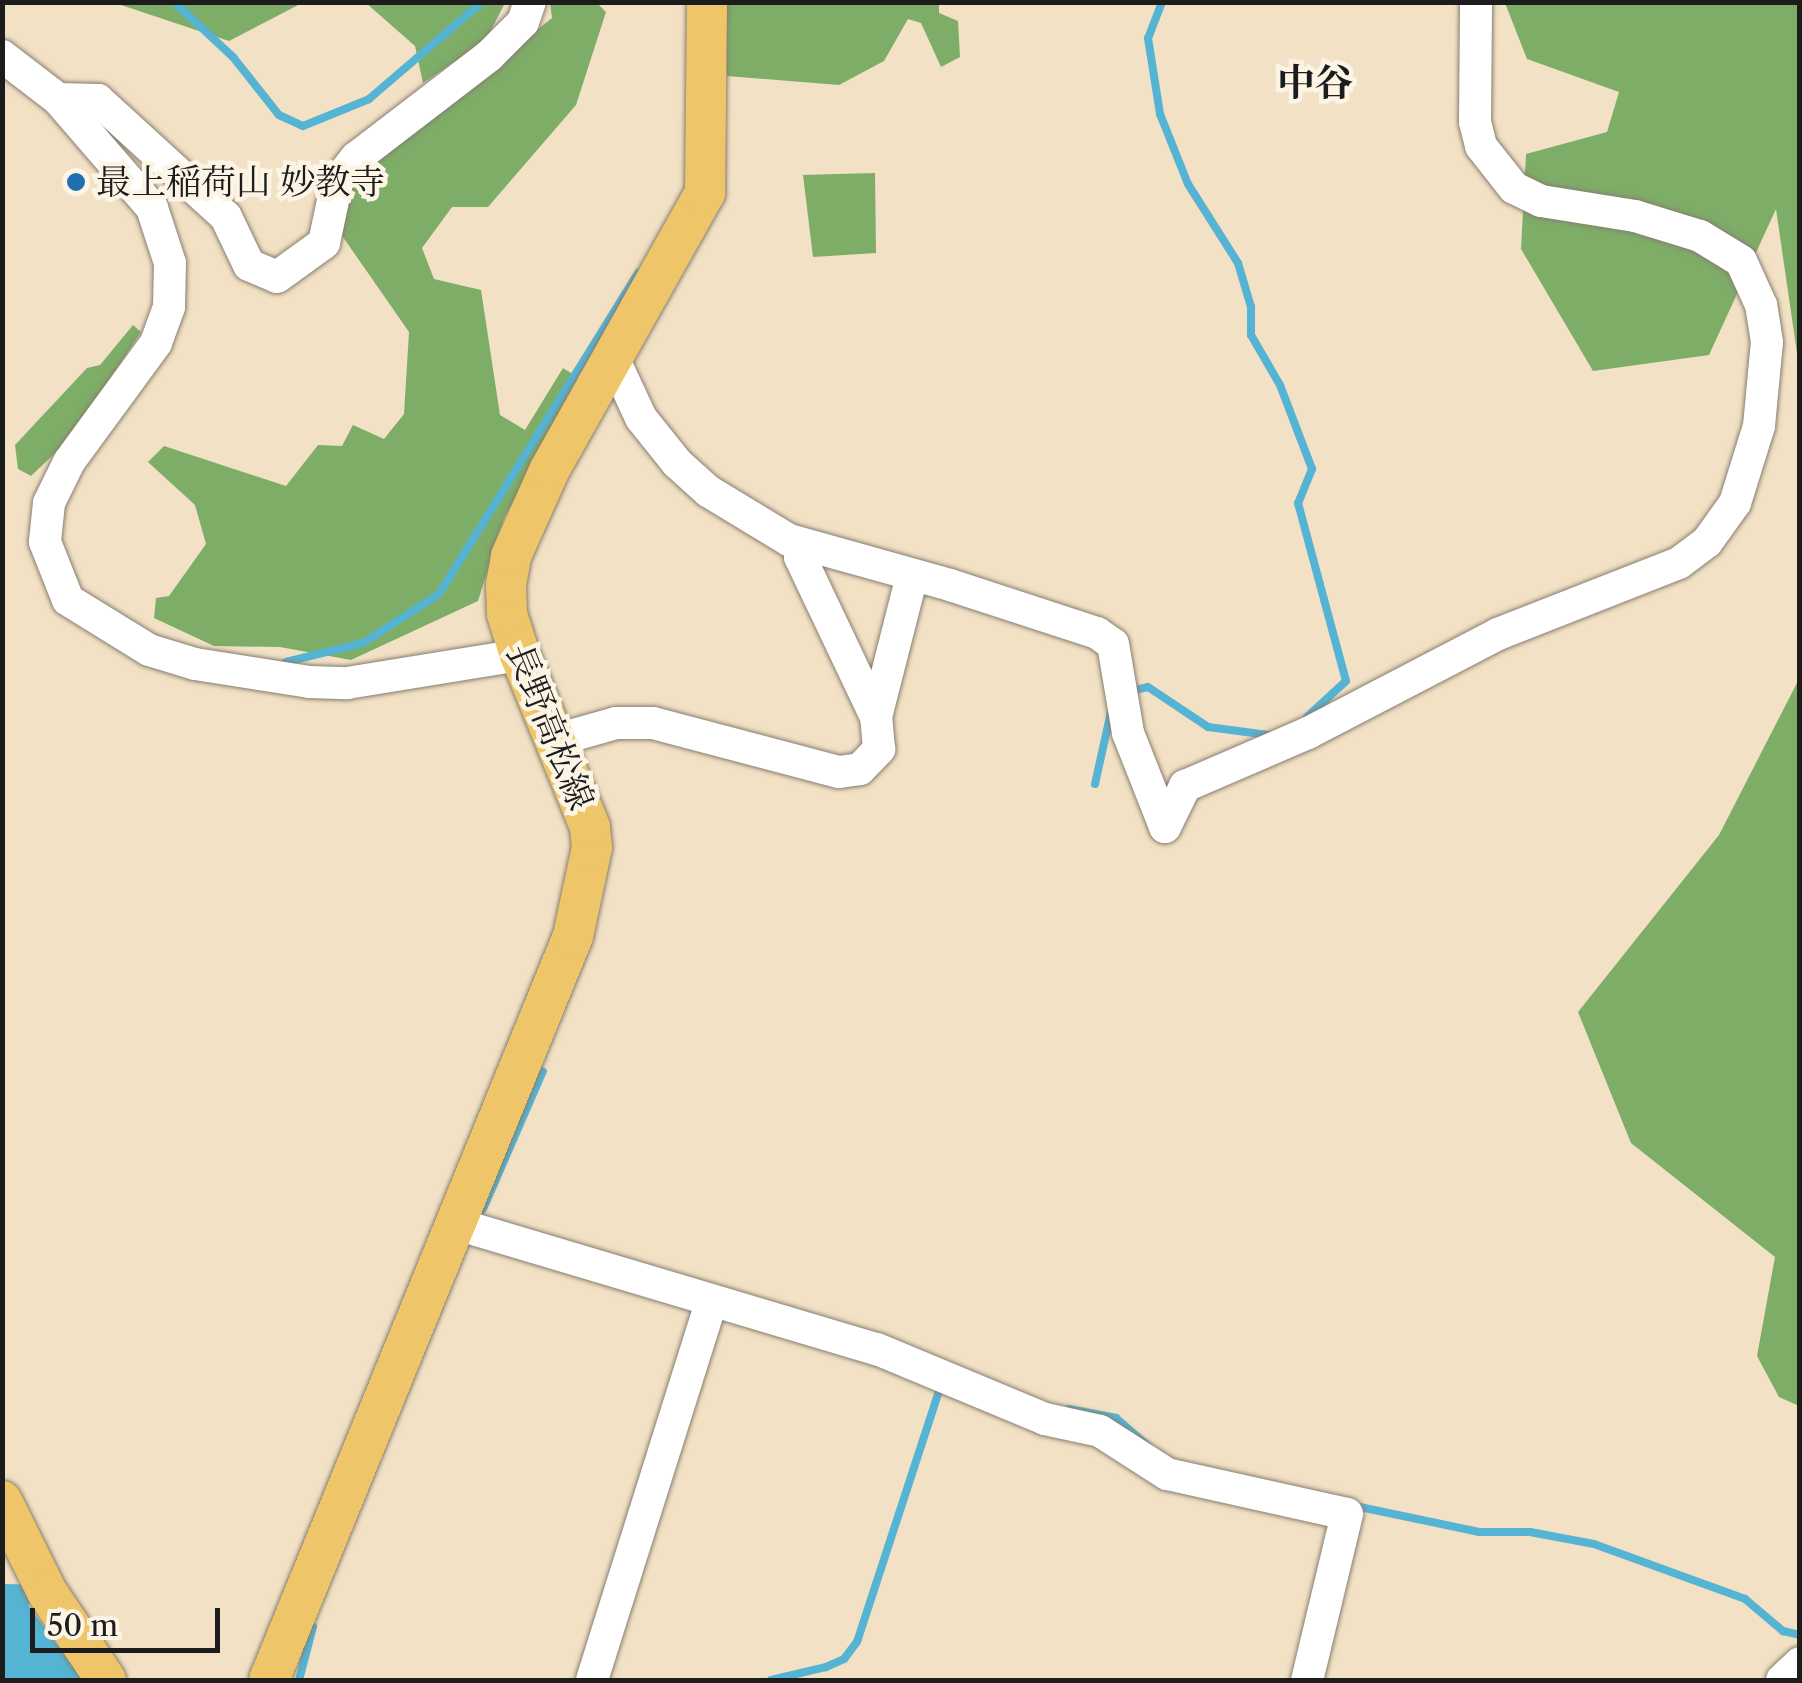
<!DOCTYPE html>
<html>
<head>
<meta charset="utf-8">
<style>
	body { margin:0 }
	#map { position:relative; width:1802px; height:1683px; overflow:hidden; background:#f2e1c4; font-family:"Libre Caslon Text","Noto Serif JP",serif }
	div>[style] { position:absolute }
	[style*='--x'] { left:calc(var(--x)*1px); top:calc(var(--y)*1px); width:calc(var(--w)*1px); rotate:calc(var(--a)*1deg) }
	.forest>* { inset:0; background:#7ead68 }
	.water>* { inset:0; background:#55b4d3 }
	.stream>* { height:8px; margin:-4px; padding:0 4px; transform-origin:4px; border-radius:4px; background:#55b4d3 }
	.roads { filter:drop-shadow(0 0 2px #877e70) drop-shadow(0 0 2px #877e70) }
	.minor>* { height:32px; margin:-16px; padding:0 16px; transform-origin:16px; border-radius:16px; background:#fff }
	.major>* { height:40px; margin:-20px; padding:0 20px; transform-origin:20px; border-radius:20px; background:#eec569 }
	.dots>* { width:28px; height:28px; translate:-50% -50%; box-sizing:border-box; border:5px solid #fcf5e5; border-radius:50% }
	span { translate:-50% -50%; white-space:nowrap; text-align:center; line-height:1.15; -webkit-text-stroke:9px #fcf5e5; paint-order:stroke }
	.poi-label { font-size:35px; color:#1c1c1c }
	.left { translate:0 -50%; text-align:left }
	.street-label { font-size:35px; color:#1c1c1c }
	.neighbourhood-label { font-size:38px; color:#1c1c1c; font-weight:700 }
	.frame { position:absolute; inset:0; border:5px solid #1c1c1c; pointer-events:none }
	.scale { position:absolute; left:30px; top:1608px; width:190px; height:45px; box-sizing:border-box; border:5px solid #1c1c1c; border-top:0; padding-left:12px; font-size:30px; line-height:35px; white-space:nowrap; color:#1c1c1c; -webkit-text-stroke:8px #fcf5e5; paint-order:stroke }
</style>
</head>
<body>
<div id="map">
	<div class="forest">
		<i style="clip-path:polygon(115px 3px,302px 3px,229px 41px)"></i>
		<i style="clip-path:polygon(366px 3px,505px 3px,486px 40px,423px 83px,415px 46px)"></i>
		<i style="clip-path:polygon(550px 3px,597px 3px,606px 12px,576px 105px,488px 207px,452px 207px,422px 248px,434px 279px,481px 290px,500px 415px,525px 430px,563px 368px,582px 380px,504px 518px,478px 601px,351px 660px,280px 647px,214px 646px,154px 618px,156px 598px,169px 596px,206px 544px,195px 505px,148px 462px,164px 446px,286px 486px,318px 445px,342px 446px,353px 425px,384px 439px,404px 414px,409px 332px,336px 227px,347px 190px,384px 152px,552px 18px)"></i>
		<i style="clip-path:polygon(721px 3px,939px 3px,939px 13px,958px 21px,960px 57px,941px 67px,921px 23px,908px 19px,884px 61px,839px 85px,727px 76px)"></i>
		<i style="clip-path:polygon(1505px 3px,1799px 3px,1799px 367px,1776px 209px,1709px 355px,1593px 371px,1521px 249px,1526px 154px,1607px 132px,1619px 92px,1527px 59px)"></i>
		<i style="clip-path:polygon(875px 173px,876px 253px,813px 257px,803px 175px)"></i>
		<i style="clip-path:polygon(133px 325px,141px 332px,71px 438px,31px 476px,18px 469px,15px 445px,87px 368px,100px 365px)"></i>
		<i style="clip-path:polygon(1799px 679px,1799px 1406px,1779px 1397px,1757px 1356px,1775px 1257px,1631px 1143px,1578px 1012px,1719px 835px)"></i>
	</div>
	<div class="water">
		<i style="clip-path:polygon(2px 1584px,54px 1585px,28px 1605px,83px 1680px,3px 1680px)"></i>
	</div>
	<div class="stream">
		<i style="--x:174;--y:2;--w:81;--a:43"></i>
		<i style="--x:233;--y:57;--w:74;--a:51.6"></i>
		<i style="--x:279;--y:115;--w:26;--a:25"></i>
		<i style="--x:303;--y:126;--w:71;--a:-22.2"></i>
		<i style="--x:369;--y:99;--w:149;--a:-40.6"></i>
		<i style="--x:1162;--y:2;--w:39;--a:111"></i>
		<i style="--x:1148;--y:38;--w:77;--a:81"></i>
		<i style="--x:1160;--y:114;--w:75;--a:68.2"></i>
		<i style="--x:1188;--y:184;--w:93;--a:57.7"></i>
		<i style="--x:1238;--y:263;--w:46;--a:73.5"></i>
		<i style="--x:1251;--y:307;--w:28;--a:90"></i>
		<i style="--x:1251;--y:335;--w:58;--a:59.9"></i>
		<i style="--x:1280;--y:385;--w:90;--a:69.1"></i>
		<i style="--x:1312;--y:469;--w:37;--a:112"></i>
		<i style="--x:1298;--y:503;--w:184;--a:74.9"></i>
		<i style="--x:1346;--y:681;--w:53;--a:137.3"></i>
		<i style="--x:286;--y:662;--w:79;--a:-13.9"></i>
		<i style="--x:363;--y:643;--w:90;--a:-32.8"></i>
		<i style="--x:439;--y:594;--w:378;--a:-58.2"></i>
		<i style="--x:1131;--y:691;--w:17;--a:-13"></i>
		<i style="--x:1148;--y:687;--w:72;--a:33.7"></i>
		<i style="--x:1208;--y:727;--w:61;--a:7.6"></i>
		<i style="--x:1095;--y:784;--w:74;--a:-77.5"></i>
		<i style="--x:483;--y:1209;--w:150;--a:-66.5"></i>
		<i style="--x:1069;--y:1409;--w:48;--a:10.8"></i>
		<i style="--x:1116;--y:1418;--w:43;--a:41.2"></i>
		<i style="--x:1355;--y:1506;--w:127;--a:11.8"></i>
		<i style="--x:1479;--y:1532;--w:51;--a:0"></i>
		<i style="--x:1530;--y:1532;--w:65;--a:10.6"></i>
		<i style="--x:1594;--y:1544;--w:161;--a:20"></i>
		<i style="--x:1745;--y:1599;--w:50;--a:40.1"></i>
		<i style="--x:1783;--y:1631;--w:17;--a:13"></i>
		<i style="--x:299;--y:1680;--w:55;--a:-75.2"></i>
		<i style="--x:771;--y:1680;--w:57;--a:-13.3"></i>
		<i style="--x:826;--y:1667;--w:20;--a:-24"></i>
		<i style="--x:844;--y:1659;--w:21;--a:-53"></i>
		<i style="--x:857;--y:1642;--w:270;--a:-71.9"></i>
	</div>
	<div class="roads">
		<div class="minor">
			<i style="--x:2;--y:56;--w:71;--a:37.5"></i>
			<i style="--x:58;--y:99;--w:144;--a:49.2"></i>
			<i style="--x:152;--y:208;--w:58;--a:71.9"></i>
			<i style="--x:170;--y:263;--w:44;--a:91.3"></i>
			<i style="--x:169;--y:307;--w:38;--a:110"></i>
			<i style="--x:156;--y:343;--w:147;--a:126.2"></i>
			<i style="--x:69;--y:462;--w:46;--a:116"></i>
			<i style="--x:49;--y:503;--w:39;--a:96"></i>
			<i style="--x:45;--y:542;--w:62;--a:68.4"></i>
			<i style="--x:68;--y:600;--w:95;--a:31.7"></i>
			<i style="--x:149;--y:650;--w:48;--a:16.9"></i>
			<i style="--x:195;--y:664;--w:116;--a:8.9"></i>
			<i style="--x:310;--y:682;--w:37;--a:2"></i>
			<i style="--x:347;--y:683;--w:175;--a:-9.2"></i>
			<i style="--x:58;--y:99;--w:40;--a:1.4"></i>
			<i style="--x:98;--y:100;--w:173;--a:42.4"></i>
			<i style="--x:226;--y:217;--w:53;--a:64.4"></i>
			<i style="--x:249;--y:265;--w:30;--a:23"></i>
			<i style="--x:277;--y:277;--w:58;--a:-35.9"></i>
			<i style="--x:324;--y:243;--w:62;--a:-78"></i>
			<i style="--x:337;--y:182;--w:31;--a:-52"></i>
			<i style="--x:356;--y:158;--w:168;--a:-37.5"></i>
			<i style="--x:489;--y:56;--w:48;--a:-45"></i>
			<i style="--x:523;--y:22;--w:21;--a:-71"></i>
			<i style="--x:614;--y:360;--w:64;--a:65"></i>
			<i style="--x:641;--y:418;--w:58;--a:51.3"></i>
			<i style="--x:677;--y:463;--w:42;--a:42.1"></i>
			<i style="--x:708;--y:491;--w:95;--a:31.2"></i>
			<i style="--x:789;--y:540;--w:167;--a:15.6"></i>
			<i style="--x:950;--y:585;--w:155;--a:18.1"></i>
			<i style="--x:1097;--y:633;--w:19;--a:35"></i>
			<i style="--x:1113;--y:644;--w:90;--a:80.4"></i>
			<i style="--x:1128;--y:733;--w:101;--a:68.5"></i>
			<i style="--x:876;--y:717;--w:146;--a:-75.7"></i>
			<i style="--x:556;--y:740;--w:62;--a:-15.8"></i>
			<i style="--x:616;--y:723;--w:37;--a:0"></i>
			<i style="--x:653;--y:723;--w:192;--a:14.8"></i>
			<i style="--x:839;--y:772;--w:21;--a:-8"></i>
			<i style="--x:860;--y:769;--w:28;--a:-46"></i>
			<i style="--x:879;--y:749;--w:32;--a:-95"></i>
			<i style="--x:876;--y:717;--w:177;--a:-115.4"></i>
			<i style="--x:800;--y:557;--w:13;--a:-90"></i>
			<i style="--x:1165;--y:827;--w:46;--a:-64"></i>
			<i style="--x:1185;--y:786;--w:134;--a:-23.3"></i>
			<i style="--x:1308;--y:733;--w:214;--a:-27.5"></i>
			<i style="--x:1498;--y:634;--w:194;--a:-21.4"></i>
			<i style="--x:1679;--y:563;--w:35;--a:-37"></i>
			<i style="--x:1707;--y:542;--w:48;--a:-54.3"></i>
			<i style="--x:1735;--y:503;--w:81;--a:-72.7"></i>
			<i style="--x:1759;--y:426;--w:84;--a:-84.6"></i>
			<i style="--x:1767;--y:342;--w:37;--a:-99"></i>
			<i style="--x:1761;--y:305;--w:48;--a:-114.4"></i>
			<i style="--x:1741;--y:261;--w:48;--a:-148.6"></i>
			<i style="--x:1700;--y:236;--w:68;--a:-162.9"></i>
			<i style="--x:1635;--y:216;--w:95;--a:-170.9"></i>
			<i style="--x:1541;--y:201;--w:30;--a:-154"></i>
			<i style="--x:1514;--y:188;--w:53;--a:-128.2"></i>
			<i style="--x:1481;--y:146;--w:25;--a:-104"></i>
			<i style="--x:1475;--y:122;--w:120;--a:-89.5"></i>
			<i style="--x:453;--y:1223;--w:442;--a:16.6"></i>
			<i style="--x:877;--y:1349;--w:182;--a:22.6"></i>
			<i style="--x:1045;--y:1419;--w:56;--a:12.3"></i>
			<i style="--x:1100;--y:1431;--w:80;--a:32.7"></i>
			<i style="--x:1167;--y:1474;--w:184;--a:12.5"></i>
			<i style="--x:1347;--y:1514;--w:171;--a:103.5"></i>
			<i style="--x:592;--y:1680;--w:396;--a:-72.5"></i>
			<i style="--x:1782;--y:1680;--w:25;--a:-43"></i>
		</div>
		<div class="major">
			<i style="--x:2;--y:1501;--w:102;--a:63.7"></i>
			<i style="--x:47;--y:1592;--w:106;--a:56.2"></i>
			<i style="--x:269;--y:1680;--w:804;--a:-67.77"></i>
			<i style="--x:573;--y:936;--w:91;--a:-77.9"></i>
			<i style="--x:592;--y:847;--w:20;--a:-96"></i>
			<i style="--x:590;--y:827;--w:186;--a:-112.1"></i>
			<i style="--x:520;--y:655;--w:43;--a:-107.6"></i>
			<i style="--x:507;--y:614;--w:29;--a:-92"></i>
			<i style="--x:506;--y:585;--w:29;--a:-80"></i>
			<i style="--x:511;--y:556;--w:95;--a:-65.9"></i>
			<i style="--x:550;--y:469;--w:317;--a:-60.7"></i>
			<i style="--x:705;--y:193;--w:191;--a:-89.4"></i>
		</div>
	</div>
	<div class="dots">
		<i style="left:76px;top:182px;background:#1f6fb2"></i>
	</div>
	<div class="poi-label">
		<span class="left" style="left:96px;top:182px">最上稲荷山 妙教寺</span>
	</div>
	<div class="street-label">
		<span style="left:550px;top:727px;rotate:68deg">長野高松線</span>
	</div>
	<div class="neighbourhood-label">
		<span style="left:1315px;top:83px">中谷</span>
	</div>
	<div class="frame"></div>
	<div class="scale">50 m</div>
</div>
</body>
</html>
